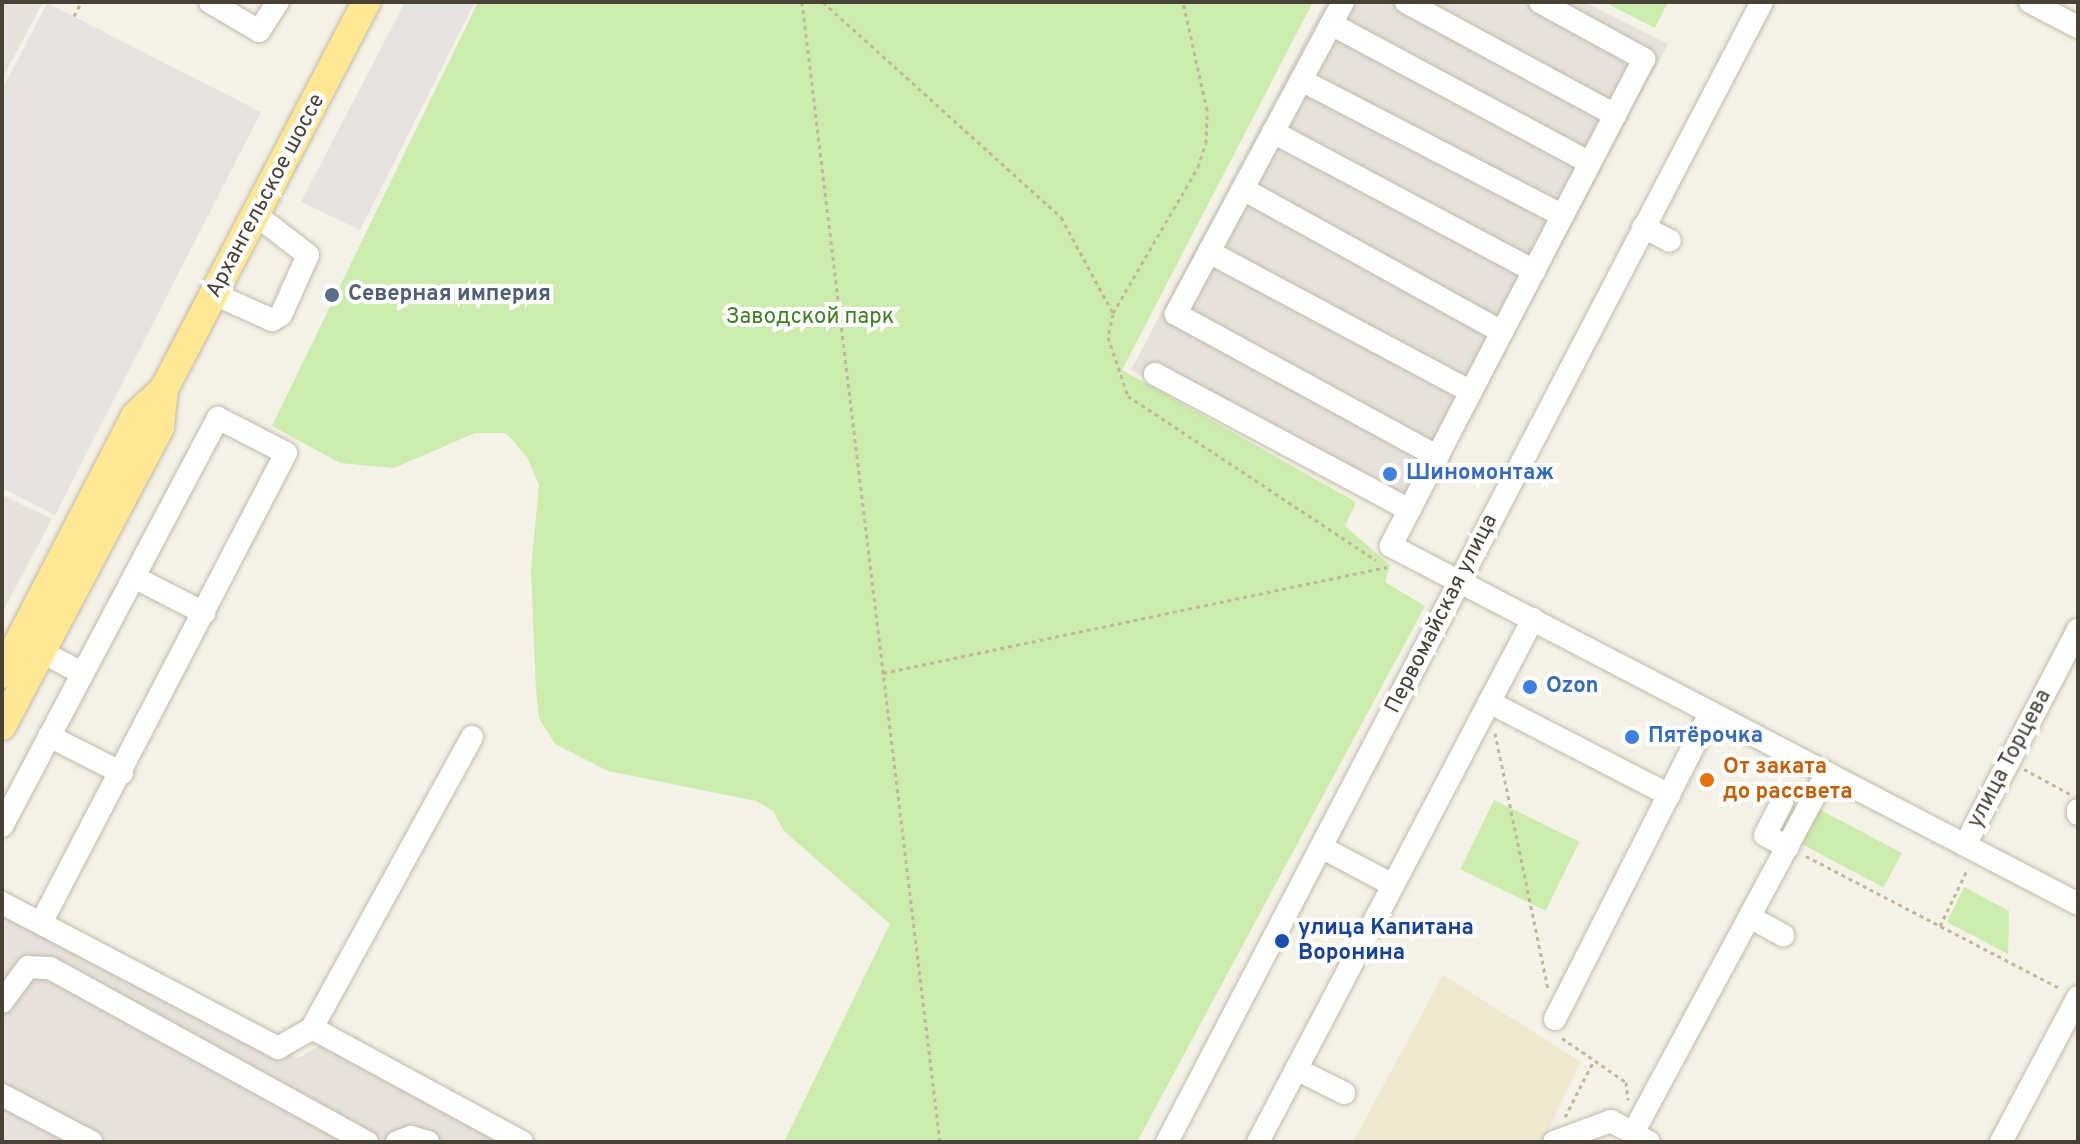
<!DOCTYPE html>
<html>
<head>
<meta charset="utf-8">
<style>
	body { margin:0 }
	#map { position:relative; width:2080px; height:1144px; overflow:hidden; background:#f4f1e6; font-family:Overpass,sans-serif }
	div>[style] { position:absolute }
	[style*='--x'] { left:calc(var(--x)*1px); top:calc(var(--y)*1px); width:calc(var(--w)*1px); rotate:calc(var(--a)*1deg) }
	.industrial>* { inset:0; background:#e6e2db }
	.education>* { inset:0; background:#efe8cf }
	.green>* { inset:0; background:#cbecac; transform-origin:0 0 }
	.parking>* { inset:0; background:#e5e3df }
	.path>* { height:3px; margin-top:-1.5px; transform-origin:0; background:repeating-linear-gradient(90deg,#c3b798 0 4px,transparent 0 8px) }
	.roads { filter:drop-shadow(0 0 2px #c1baa8) drop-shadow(0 0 2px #c1baa8) }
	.minor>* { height:22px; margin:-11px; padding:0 11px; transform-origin:11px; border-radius:11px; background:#fff }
	.major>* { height:28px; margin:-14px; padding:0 14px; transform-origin:14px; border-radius:14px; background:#ffe794 }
	.dots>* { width:22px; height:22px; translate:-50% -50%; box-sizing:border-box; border:4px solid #fff; border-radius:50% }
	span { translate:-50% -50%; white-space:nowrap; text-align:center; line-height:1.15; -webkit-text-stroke:8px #fff; paint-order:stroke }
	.street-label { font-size:22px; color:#484135 }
	.service-label { font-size:22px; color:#4e5e75; font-weight:700 }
	.left { translate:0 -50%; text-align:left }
	.park-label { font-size:22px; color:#407e23 }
	.shop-label { font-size:22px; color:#366cbe; font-weight:700 }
	.food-label { font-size:22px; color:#c56008; font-weight:700 }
	.transit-label { font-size:22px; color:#164399; font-weight:700 }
	.frame { position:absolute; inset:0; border:4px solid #484135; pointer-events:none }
</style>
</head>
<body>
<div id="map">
	<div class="industrial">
		<i style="clip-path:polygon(2px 2px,43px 2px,2px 79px)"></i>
		<i style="clip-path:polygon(1325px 2px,1584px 2px,1668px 44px,1415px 524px,1131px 370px)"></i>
		<i style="clip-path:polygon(2px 495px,52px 519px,2px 613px)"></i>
		<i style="clip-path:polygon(2px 903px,298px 1058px,343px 1032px,540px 1142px,2px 1142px)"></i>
	</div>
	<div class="education">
		<i style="clip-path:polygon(1443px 975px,1581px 1062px,1542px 1142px,1353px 1142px)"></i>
	</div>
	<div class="green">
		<i style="clip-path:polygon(478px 2px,1313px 2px,1122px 370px,1356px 502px,1345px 526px,1390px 565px,1385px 582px,1425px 606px,1137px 1142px,784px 1142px,890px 924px,784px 831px,773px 811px,756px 801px,608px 771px,555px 744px,539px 718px,536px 689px,531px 570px,539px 485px,527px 457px,506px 433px,475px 433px,394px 468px,340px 463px,272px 426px)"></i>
		<i style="clip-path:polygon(1604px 2px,1668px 2px,1655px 28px)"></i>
		<i style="left:1494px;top:800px;width:95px;height:77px;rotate:26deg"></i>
		<i style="left:1817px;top:808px;width:96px;height:39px;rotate:28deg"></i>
		<i style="clip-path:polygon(1964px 887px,2009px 911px,2008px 954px,1947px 922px)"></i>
	</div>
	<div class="parking">
		<i style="clip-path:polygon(405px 2px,475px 2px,360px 230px,301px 202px)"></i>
		<i style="clip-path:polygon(47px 3px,261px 112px,55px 515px,2px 488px,2px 90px)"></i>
	</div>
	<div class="path">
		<i style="--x:802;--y:2;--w:1148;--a:83.1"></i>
		<i style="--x:823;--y:2;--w:321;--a:42.1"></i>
		<i style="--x:1061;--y:217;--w:109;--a:61.6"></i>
		<i style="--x:1113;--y:313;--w:169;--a:-59.8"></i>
		<i style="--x:1198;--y:167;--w:25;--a:-72"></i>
		<i style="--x:1206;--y:143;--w:33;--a:-88"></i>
		<i style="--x:1207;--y:110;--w:111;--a:-102.5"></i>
		<i style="--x:74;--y:16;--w:16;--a:-63"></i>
		<i style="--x:1113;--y:314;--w:24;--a:102"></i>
		<i style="--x:1108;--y:337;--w:62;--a:71.3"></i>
		<i style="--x:1128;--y:396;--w:297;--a:33.5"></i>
		<i style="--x:883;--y:673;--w:515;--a:-11.88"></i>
		<i style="--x:1495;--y:733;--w:260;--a:78.3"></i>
		<i style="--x:2024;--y:769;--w:52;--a:28.5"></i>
		<i style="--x:1806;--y:856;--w:288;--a:27.5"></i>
		<i style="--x:1940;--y:926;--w:64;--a:-64.2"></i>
		<i style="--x:1562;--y:1038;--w:78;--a:34.5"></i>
		<i style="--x:1626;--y:1082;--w:18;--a:84"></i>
		<i style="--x:1565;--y:1117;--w:64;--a:-63"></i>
	</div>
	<div class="roads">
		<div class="minor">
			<i style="--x:210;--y:2;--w:57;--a:30.6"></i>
			<i style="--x:259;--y:31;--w:35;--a:-57"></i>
			<i style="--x:1343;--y:2;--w:354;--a:118.2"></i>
			<i style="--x:1176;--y:314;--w:298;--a:28.6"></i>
			<i style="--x:1406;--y:2;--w:238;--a:28.4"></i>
			<i style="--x:1615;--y:115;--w:486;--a:117.5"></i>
			<i style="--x:1391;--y:546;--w:775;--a:27.52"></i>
			<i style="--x:1540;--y:2;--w:119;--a:28.7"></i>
			<i style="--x:1644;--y:59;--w:63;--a:117.4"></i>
			<i style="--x:2030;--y:2;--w:54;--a:27.5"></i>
			<i style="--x:1331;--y:24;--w:294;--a:28.2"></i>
			<i style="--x:1301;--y:80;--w:295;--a:27.4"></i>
			<i style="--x:1273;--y:132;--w:296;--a:28"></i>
			<i style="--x:1243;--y:189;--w:296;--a:28.9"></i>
			<i style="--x:1643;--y:227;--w:30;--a:27"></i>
			<i style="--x:1209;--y:252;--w:297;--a:28.1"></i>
			<i style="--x:214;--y:294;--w:64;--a:24.1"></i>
			<i style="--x:272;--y:320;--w:10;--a:-29"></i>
			<i style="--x:281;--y:315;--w:66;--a:-65.8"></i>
			<i style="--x:308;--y:255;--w:66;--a:-142.4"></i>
			<i style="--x:1155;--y:374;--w:289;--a:28.1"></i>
			<i style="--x:134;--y:577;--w:79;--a:27.2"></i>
			<i style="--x:42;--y:652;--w:45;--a:27.7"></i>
			<i style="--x:1489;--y:702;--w:203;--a:27.3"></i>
			<i style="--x:49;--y:736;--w:82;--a:26.9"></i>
			<i style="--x:1782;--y:802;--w:37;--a:117"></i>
			<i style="--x:1765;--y:835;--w:26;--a:28"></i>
			<i style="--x:2078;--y:810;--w:4;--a:90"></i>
			<i style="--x:2;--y:826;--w:462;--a:-62.1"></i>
			<i style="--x:218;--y:418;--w:76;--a:27.2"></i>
			<i style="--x:286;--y:453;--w:530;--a:117.53"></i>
			<i style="--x:1965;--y:845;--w:243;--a:-62.3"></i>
			<i style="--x:1321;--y:847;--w:81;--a:27.8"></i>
			<i style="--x:2;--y:903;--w:312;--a:27.7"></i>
			<i style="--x:278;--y:1048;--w:39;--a:-30"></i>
			<i style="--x:312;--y:1028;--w:332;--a:-61.2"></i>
			<i style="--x:1750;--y:917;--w:38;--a:29"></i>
			<i style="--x:2;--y:1002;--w:44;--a:-53.4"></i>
			<i style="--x:28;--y:967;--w:22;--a:3"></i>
			<i style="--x:50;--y:968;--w:362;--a:28.8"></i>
			<i style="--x:1555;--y:1019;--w:344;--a:-63.1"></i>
			<i style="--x:312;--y:1028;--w:239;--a:28.5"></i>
			<i style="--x:1296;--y:1069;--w:54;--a:26.6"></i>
			<i style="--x:2;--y:1095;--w:101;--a:27.8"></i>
			<i style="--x:1633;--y:1133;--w:409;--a:-61.7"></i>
			<i style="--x:397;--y:1142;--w:15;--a:-20"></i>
			<i style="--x:411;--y:1137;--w:18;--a:16"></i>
			<i style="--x:1167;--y:1142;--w:1286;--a:-62.44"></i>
			<i style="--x:1258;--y:1142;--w:591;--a:-62.26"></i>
			<i style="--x:1554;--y:1142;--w:61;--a:-20.2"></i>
			<i style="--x:1611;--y:1121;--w:43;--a:28.9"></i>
			<i style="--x:2001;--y:1142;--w:164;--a:-62"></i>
		</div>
		<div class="major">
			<i style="--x:2;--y:674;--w:290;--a:-62.7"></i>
			<i style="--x:135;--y:416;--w:40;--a:-43"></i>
			<i style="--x:164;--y:389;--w:437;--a:-62.4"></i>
			<i style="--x:2;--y:726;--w:338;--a:-62.1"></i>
			<i style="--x:160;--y:427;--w:38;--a:-84"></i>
		</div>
	</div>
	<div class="dots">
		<i style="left:332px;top:295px;background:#5c6f8a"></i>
		<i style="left:1390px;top:474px;background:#3f7fe0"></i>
		<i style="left:1530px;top:687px;background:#3f7fe0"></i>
		<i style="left:1632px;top:737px;background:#3f7fe0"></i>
		<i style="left:1707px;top:780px;background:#e8710a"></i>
		<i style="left:1282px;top:941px;background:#1a4fb4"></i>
	</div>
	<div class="street-label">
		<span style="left:266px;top:196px;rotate:-62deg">Архангельское шоссе</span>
		<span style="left:1442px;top:614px;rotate:-63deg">Первомайская улица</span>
		<span style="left:2010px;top:759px;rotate:-62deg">улица Торцева</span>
	</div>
	<div class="service-label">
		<span class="left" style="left:348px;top:295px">Северная империя</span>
	</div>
	<div class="park-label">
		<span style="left:810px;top:318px">Заводской парк</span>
	</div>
	<div class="shop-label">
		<span class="left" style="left:1406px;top:474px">Шиномонтаж</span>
		<span class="left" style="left:1546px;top:687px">Ozon</span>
		<span class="left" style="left:1648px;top:737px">Пятёрочка</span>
	</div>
	<div class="food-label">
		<span class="left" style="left:1723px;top:780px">От заката<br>до рассвета</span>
	</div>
	<div class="transit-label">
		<span class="left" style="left:1298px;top:941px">улица Капитана<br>Воронина</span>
	</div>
	<div class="frame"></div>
</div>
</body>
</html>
